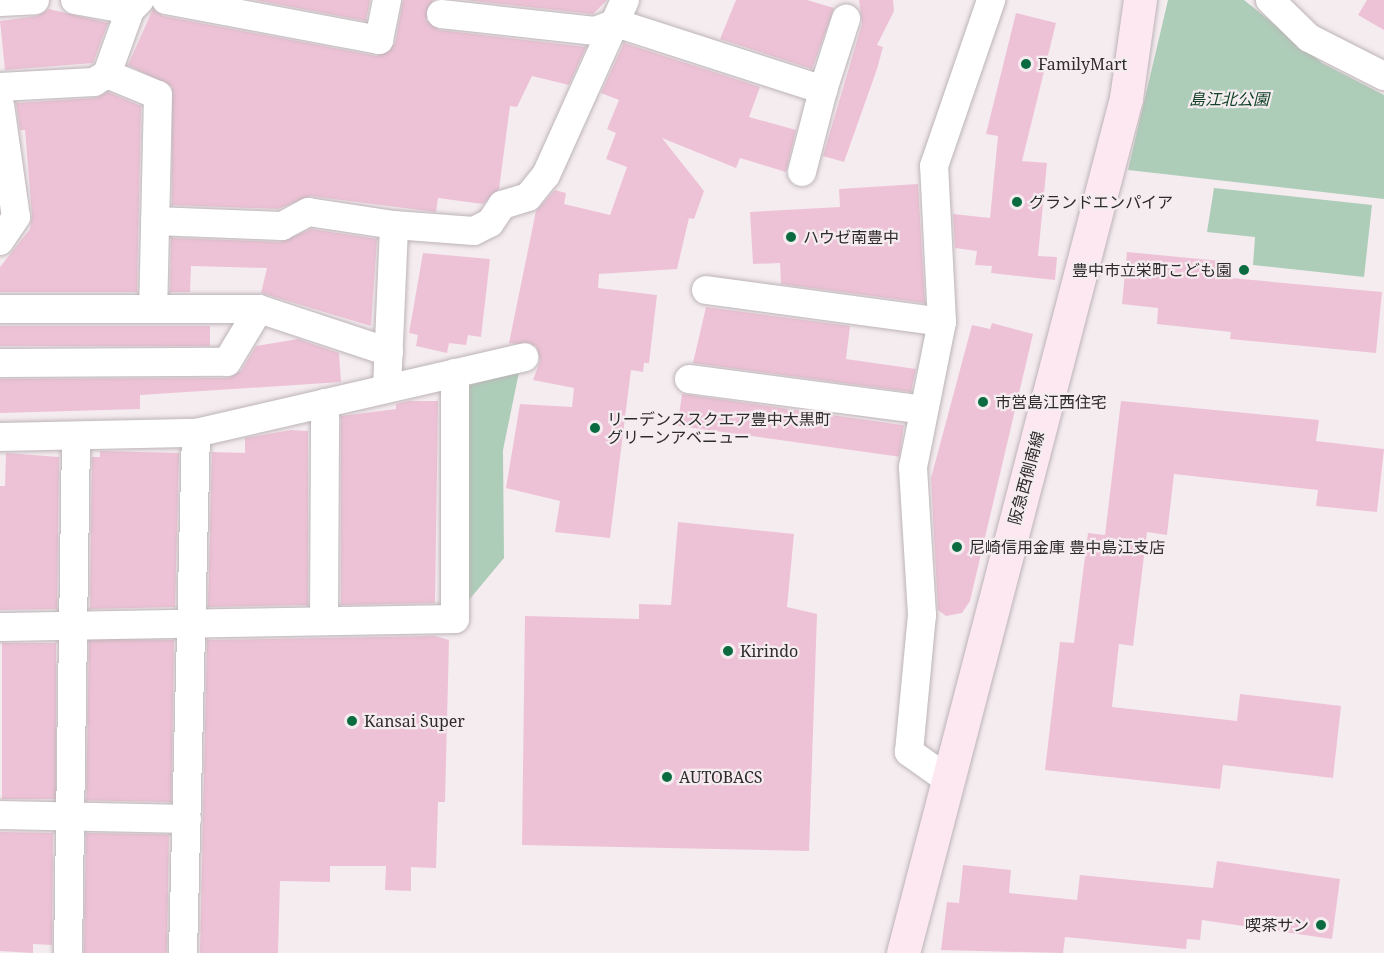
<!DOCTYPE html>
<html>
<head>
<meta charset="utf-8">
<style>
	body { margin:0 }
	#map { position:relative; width:1384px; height:953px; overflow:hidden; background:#f5ecf0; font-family:"Noto Serif","Noto Sans JP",serif }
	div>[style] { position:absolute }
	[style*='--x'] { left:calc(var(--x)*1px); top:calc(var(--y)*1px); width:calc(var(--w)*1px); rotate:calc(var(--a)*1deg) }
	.green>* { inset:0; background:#aecdb9 }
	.building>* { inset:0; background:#eec2d6; transform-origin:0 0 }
	.roads { filter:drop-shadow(0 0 2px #bcb4b7) drop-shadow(0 0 2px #bcb4b7) }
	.street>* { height:28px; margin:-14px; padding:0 14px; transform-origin:14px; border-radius:14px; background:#fff }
	.secondary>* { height:33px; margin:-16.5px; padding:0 16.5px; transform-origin:16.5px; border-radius:16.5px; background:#fde8f2 }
	.dots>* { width:16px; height:16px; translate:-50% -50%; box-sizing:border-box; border:3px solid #f5ecf0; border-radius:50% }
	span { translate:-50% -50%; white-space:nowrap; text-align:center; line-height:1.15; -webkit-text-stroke:4.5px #f5ecf0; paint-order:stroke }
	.poi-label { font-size:16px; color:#2e2b2c }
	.left { translate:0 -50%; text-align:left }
	.right { translate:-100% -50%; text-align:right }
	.park-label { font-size:16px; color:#124329; font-style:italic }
	.street-label { font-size:16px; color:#2e2b2c }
</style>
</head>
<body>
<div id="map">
	<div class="green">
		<i style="clip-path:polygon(1168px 0,1244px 0,1322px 63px,1384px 95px,1384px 199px,1128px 170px)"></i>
		<i style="clip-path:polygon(1214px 188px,1372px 205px,1364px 277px,1253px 265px,1255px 237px,1207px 232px)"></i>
		<i style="clip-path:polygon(519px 372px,503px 450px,504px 558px,463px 607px,464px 396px,470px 385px)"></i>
	</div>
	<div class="building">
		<i style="clip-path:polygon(255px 0,370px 0,366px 21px)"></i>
		<i style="clip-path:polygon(403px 0,433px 0,426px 20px,439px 30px,586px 47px,569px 85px,532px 76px,517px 107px,510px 106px,499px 189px,483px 204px,438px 198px,436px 212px,310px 196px,278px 209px,172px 205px,172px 87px,128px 65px,153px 9px,163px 16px,377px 56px,395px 44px)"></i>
		<i style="clip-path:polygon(465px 0,607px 0,593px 14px)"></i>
		<i style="clip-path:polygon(736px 0,807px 0,834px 8px,812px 69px,720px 39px)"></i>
		<i style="clip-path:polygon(859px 0,893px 0,894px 11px,877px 45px,883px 47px,877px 69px,844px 162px,823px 156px,862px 24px)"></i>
		<i style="clip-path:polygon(1367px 0,1384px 0,1384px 30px,1358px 15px)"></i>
		<i style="clip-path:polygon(49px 9px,108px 23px,93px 63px,5px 70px,0 21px,37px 16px)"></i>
		<i style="clip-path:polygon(1016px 13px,1056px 23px,1022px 161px,1047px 163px,1038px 256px,1057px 257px,1055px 280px,991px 273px,992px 266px,975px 265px,977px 251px,955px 248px,953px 214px,990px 218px,998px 136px,986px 134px)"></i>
		<i style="clip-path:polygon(624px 43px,760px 87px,749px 117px,796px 130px,786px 172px,740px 158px,736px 168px,662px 138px,704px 191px,694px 219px,689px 218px,677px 269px,599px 274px,598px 288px,657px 295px,649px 363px,644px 363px,643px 372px,631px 370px,610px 538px,555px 532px,560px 501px,506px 488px,520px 404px,572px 407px,574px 388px,533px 380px,540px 361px,536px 346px,509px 343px,536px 211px,555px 190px,566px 193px,564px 204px,610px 215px,627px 167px,606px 159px,616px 133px,607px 129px,619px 100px,601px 93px)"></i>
		<i style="clip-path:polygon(108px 92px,141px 106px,137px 292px,0 292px,0 267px,30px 229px,32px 215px,25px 130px,20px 130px,16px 103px,95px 98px)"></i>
		<i style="clip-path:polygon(918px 184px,925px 303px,781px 284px,780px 263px,753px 264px,750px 212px,840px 207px,839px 189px)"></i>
		<i style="clip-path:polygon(311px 229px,377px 239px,371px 326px,261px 293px,267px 268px,191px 266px,190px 292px,170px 292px,171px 238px,281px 242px)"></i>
		<i style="clip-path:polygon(1127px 252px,1221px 261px,1220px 277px,1382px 292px,1376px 353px,1230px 339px,1231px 332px,1157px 324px,1158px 308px,1122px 304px)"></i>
		<i style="clip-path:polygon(423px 253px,490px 259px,481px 337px,468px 335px,466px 345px,449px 343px,447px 353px,416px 346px,418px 335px,409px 333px)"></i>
		<i style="clip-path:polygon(706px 307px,850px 326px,846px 359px,916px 369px,911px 392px,693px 363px)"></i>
		<i style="clip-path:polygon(992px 323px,1033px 334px,970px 601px,962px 613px,946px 616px,938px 610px,931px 478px,972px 325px,990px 329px)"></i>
		<i style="left:0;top:326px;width:210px;height:20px"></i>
		<i style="clip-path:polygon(298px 339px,339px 353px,341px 382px,140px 395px,140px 409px,0 413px,0 379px,228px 378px,241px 371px,256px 346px)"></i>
		<i style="left:682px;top:394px;width:224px;height:32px;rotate:8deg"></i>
		<i style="clip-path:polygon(408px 401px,438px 401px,435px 603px,341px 605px,341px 416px,396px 409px,396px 404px)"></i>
		<i style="clip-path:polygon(1121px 401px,1319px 420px,1316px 441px,1384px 449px,1377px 512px,1316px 506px,1318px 490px,1174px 474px,1167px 535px,1147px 532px,1133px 646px,1119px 644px,1112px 707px,1237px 721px,1240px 694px,1341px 706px,1333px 778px,1223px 765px,1220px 789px,1045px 770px,1060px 642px,1074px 643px,1088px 533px,1105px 535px)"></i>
		<i style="clip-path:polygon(291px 430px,308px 431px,308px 605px,208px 607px,212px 452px,245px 453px,245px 438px)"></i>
		<i style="clip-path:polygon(100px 451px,179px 453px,175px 607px,90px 609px,92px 457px,100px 457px)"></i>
		<i style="clip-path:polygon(6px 453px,59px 457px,57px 609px,0 610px,0 486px,5px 486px)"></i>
		<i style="clip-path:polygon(678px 522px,794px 534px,787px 607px,817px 614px,809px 851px,522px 845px,525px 616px,639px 619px,639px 604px,671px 605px)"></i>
		<i style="clip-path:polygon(435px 636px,449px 640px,445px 802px,438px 802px,436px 868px,411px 867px,411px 891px,385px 890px,386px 866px,330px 866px,330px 882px,280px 881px,278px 953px,200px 953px,207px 640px)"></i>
		<i style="left:174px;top:640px;width:162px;height:85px;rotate:91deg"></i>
		<i style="left:2px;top:643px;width:54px;height:156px"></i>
		<i style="clip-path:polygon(0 832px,53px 833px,52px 945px,33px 944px,33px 953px,0 951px)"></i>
		<i style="left:86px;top:833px;width:83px;height:120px;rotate:1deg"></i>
		<i style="clip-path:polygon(1217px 861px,1340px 879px,1332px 939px,1202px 920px,1200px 940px,1187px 939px,1186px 949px,1065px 937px,1063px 953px,941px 950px,947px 902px,959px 903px,963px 865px,1011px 870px,1009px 893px,1077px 900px,1080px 875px,1213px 888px)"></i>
	</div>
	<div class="roads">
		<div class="street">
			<i style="--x:75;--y:0;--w:56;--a:10.3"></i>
			<i style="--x:166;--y:0;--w:217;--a:10.6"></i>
			<i style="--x:379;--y:40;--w:41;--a:-78.7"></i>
			<i style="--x:1270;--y:0;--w:54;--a:44.3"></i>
			<i style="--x:1309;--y:38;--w:84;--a:26.9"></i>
			<i style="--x:0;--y:2;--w:35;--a:-3"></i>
			<i style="--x:441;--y:14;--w:155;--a:6.3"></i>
			<i style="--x:595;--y:31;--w:22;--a:-21"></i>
			<i style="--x:616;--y:23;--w:218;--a:17.9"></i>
			<i style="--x:823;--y:90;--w:75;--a:-72.1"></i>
			<i style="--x:107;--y:74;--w:55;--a:22.4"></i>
			<i style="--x:158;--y:95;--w:213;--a:91.3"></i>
			<i style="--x:0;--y:87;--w:94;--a:-3"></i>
			<i style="--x:94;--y:82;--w:15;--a:-32"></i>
			<i style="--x:107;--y:74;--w:68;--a:-70.2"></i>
			<i style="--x:130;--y:10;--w:14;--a:-45"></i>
			<i style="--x:0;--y:105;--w:113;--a:81.9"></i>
			<i style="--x:16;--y:217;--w:29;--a:124"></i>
			<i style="--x:802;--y:172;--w:85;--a:-75.6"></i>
			<i style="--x:155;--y:221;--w:127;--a:2.3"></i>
			<i style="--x:282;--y:226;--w:30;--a:-28"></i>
			<i style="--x:308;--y:212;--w:87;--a:8.6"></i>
			<i style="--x:706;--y:290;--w:238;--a:7.7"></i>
			<i style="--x:0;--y:309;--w:259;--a:0"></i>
			<i style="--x:259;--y:309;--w:137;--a:18.3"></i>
			<i style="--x:0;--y:363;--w:227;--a:-0.3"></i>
			<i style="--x:227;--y:362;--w:62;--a:-58.9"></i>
			<i style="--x:689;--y:379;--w:237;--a:7.5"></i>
			<i style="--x:387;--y:388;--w:163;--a:-87.5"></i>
			<i style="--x:394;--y:225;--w:80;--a:4.3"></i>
			<i style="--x:474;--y:231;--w:18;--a:-27"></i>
			<i style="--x:490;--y:223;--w:22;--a:-56"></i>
			<i style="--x:502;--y:205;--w:27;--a:-17"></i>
			<i style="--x:528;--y:197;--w:28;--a:-51"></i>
			<i style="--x:546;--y:175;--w:192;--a:-65.7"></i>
			<i style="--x:0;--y:437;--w:196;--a:-1.2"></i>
			<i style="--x:196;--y:433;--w:337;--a:-13"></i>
			<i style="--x:324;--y:621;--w:218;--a:-89.7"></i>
			<i style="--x:0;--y:627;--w:455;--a:-1"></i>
			<i style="--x:455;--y:619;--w:246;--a:-90"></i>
			<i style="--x:947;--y:779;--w:47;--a:-144.6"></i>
			<i style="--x:909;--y:752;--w:138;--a:-84.6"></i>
			<i style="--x:922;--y:615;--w:148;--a:-93.5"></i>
			<i style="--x:913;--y:467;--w:148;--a:-78.7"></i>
			<i style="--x:942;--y:322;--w:156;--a:-92.9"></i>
			<i style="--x:934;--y:166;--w:176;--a:-71"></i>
			<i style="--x:0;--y:815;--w:187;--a:1.2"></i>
			<i style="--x:68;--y:953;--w:517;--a:-89.11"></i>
			<i style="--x:183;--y:953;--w:520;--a:-88.57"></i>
		</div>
		<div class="secondary">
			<i style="--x:903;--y:953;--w:884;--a:-75.38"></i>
			<i style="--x:1126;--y:98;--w:99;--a:-81.9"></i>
		</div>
	</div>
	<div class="dots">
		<i style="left:1026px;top:64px;background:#0b6b40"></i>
		<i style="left:1017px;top:202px;background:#0b6b40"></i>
		<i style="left:791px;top:237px;background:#0b6b40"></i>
		<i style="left:1244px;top:270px;background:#0b6b40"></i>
		<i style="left:983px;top:402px;background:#0b6b40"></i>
		<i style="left:595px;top:428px;background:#0b6b40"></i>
		<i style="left:957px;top:547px;background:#0b6b40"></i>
		<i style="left:728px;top:651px;background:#0b6b40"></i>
		<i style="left:352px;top:721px;background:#0b6b40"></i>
		<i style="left:667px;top:777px;background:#0b6b40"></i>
		<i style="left:1321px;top:925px;background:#0b6b40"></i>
	</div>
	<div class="poi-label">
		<span class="left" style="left:1038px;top:64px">FamilyMart</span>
		<span class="left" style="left:1029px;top:202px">グランドエンパイア</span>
		<span class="left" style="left:803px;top:237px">ハウゼ南豊中</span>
		<span class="right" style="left:1232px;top:270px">豊中市立栄町こども園</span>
		<span class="left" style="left:995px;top:402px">市営島江西住宅</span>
		<span class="left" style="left:607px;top:428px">リーデンススクエア豊中大黒町<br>グリーンアベニュー</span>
		<span class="left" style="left:969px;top:547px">尼崎信用金庫 豊中島江支店</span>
		<span class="left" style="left:740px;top:651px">Kirindo</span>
		<span class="left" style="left:364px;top:721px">Kansai Super</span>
		<span class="left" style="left:679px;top:777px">AUTOBACS</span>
		<span class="right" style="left:1309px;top:925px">喫茶サン</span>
	</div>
	<div class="park-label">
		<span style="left:1229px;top:99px">島江北公園</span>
	</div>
	<div class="street-label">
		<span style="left:1026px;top:478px;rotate:-75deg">阪急西側南線</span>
	</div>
</div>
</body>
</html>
